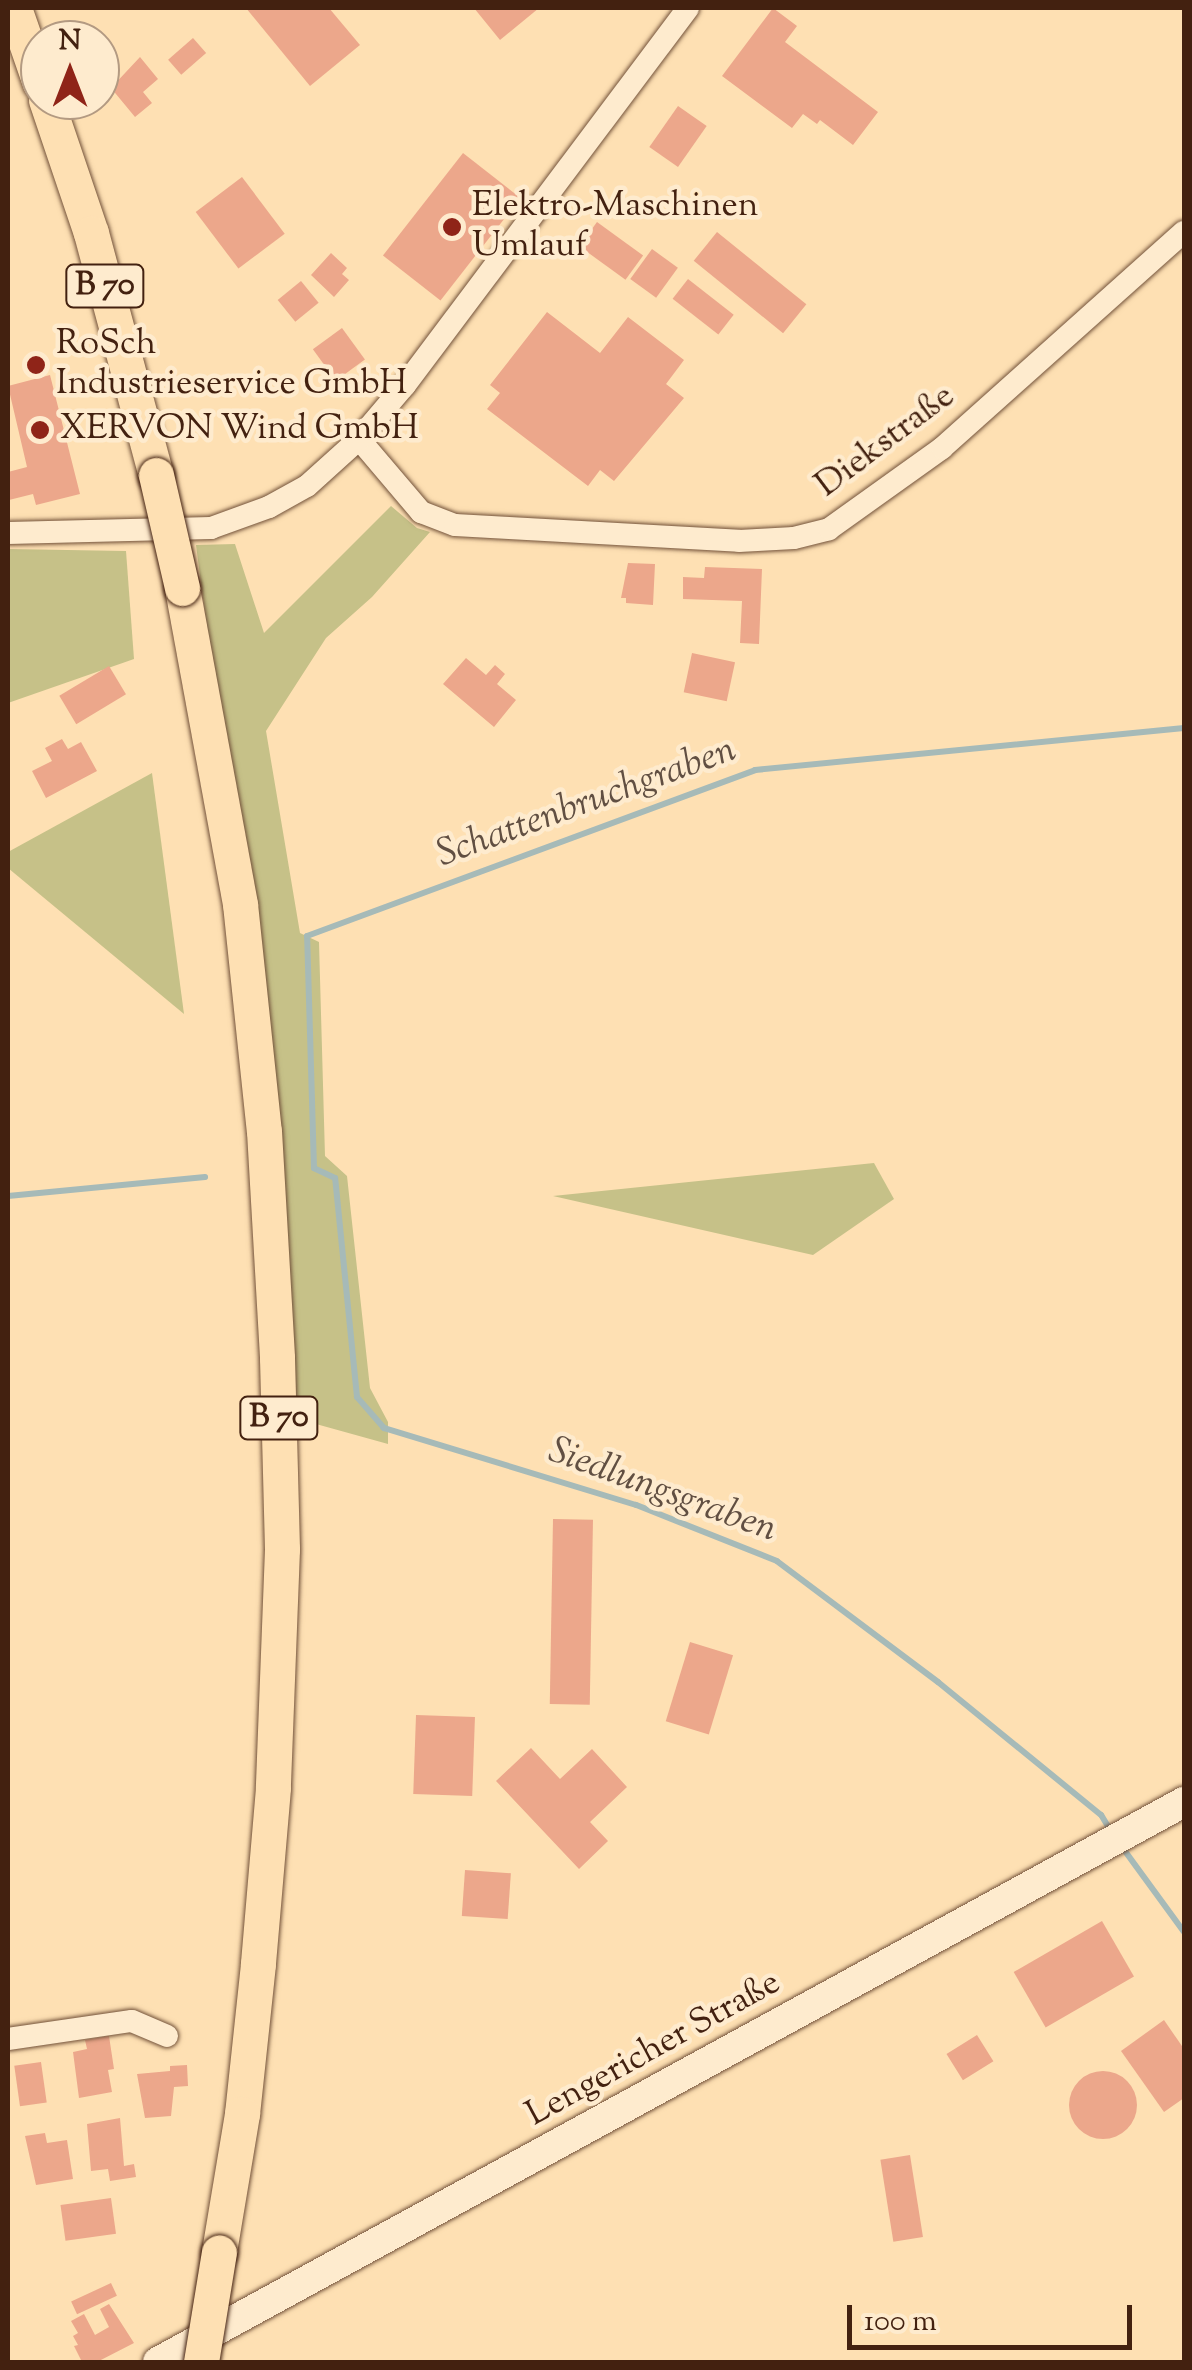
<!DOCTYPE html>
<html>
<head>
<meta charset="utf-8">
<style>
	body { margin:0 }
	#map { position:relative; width:1192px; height:2370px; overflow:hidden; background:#fee0b3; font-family:"Sorts Mill Goudy",serif }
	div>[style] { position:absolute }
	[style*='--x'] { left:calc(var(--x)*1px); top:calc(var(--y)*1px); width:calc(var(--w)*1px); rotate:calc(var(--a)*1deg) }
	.green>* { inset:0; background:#c6c188 }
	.stream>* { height:6px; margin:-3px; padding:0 3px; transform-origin:3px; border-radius:3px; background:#a6bab8 }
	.building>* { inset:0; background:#eca78b; transform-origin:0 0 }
	.round { border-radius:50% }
	.roads { filter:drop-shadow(0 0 2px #725139) drop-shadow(0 0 2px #725139) }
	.street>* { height:22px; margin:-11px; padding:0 11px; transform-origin:11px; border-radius:11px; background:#feebce }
	.secondary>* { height:30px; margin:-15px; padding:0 15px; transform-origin:15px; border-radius:15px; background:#feebce }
	.primary>* { height:35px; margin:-17.5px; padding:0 17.5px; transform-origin:17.5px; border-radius:17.5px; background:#fee0b3 }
	.bridges { filter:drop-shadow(0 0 2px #432110) drop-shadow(0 0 2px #432110) }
	.primary-bridge>* { height:35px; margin:-17.5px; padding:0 17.5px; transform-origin:17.5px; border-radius:17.5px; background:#fee0b3 }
	.dots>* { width:28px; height:28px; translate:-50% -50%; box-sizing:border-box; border:5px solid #feebce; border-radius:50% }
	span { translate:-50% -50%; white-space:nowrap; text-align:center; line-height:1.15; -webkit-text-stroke:9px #feebce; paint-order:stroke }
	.shield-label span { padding:2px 8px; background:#feebce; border:2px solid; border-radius:8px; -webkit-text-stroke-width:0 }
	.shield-label { font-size:32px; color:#432110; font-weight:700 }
	.poi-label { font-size:35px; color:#432110 }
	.left { translate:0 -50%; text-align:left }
	.street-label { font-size:35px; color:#432110 }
	.water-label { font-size:38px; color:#614f42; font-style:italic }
	.frame { position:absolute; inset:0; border:10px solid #432110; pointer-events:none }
	.north { position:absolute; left:20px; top:20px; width:100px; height:100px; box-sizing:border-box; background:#feebce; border:2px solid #b39a82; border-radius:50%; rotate:0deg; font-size:28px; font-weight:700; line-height:40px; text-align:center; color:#432110 }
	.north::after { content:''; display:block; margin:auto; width:35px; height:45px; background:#8f2418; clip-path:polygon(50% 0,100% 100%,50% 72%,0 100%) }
	.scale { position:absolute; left:847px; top:2305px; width:285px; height:45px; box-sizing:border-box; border:5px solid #432110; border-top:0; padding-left:12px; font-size:30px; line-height:35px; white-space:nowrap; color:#432110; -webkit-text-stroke:8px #feebce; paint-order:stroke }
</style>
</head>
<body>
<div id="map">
	<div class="green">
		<i style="clip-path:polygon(391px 506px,417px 528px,430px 532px,372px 597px,326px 638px,266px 731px,300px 933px,319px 942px,325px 1156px,347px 1176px,370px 1388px,388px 1422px,388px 1444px,298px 1419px,281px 1194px,196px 545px,235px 544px,264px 633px)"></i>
		<i style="clip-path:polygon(8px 549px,126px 551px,134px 659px,8px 703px)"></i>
		<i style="clip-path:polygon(152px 773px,184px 1014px,8px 868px,8px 852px)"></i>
		<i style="clip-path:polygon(874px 1163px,894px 1199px,813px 1255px,553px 1196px)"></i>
	</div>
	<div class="stream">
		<i style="--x:8;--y:1196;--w:198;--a:-5.5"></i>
		<i style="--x:1112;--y:1833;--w:21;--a:-121"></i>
		<i style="--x:1101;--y:1815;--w:210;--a:-140.8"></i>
		<i style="--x:938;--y:1682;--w:201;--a:-143.1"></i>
		<i style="--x:777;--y:1561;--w:152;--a:-158.3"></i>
		<i style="--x:636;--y:1505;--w:264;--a:-163"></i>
		<i style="--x:384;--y:1428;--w:41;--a:-131.1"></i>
		<i style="--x:357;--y:1397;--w:220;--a:-95.7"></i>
		<i style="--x:335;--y:1178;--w:23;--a:-155"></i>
		<i style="--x:314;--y:1168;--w:232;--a:-91.7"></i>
		<i style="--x:307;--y:936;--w:478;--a:-20.3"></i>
		<i style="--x:755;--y:770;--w:431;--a:-5.6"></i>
		<i style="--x:1122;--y:1847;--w:105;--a:53.9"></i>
	</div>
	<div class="building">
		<i style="clip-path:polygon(246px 8px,329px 8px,360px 45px,310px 86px)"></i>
		<i style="clip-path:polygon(474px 8px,539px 8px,500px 40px)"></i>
		<i style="clip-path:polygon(773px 8px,797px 26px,785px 42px,878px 112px,853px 145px,820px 120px,817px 124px,803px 114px,792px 128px,722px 76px)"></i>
		<i style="left:193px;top:38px;width:20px;height:33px;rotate:49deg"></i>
		<i style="clip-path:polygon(140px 57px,158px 79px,143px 92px,152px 103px,135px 117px,111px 88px)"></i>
		<i style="left:678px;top:106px;width:35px;height:50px;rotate:35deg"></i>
		<i style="left:463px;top:153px;width:73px;height:130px;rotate:38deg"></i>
		<i style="left:242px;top:177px;width:71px;height:58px;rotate:53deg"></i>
		<i style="left:597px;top:222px;width:57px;height:30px;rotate:36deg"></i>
		<i style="left:717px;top:232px;width:115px;height:37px;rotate:39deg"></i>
		<i style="left:652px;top:249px;width:32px;height:37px;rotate:36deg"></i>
		<i style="clip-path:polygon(331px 253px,347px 268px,342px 274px,349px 280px,334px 297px,311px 275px)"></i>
		<i style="left:688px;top:279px;width:58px;height:25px;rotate:38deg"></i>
		<i style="left:301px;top:281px;width:28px;height:30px;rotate:51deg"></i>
		<i style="clip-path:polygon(547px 312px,600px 353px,628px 317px,684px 360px,666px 384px,684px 398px,614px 481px,600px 470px,588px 486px,487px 409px,500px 393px,490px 385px)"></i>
		<i style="left:342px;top:328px;width:39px;height:36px;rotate:54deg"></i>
		<i style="clip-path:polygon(50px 375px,80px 494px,36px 505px,33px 494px,9px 500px,8px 472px,27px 467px,8px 386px)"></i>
		<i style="clip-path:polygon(628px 563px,655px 564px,653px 605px,626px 603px,626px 598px,621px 598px)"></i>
		<i style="clip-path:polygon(705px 567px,762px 569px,759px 644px,740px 643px,742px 601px,683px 599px,683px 577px,704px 578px)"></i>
		<i style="left:692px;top:653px;width:44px;height:40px;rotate:12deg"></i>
		<i style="clip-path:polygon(466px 658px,486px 675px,495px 665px,505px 674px,497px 684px,516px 700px,494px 727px,443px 684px)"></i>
		<i style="left:109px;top:666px;width:33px;height:58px;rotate:59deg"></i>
		<i style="clip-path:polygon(62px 739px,68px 749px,81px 742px,97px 771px,46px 798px,32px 771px,52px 761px,45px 748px)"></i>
		<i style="left:553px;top:1519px;width:40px;height:185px;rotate:1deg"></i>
		<i style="left:690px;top:1642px;width:45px;height:83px;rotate:17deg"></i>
		<i style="left:416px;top:1715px;width:59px;height:79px;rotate:2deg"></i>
		<i style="clip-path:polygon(531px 1748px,560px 1779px,592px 1749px,627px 1787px,590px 1822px,608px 1841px,579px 1869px,496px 1781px)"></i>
		<i style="left:465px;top:1870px;width:46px;height:46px;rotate:4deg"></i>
		<i style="left:1102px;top:1921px;width:64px;height:102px;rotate:60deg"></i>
		<i style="clip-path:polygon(1164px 2020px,1184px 2049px,1184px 2098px,1164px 2112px,1121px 2051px)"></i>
		<i style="left:977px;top:2035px;width:31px;height:36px;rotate:58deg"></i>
		<i style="clip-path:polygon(109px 2036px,114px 2069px,108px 2070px,112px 2092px,79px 2098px,73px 2052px,87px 2049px,85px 2040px)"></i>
		<i style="left:41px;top:2062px;width:41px;height:27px;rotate:82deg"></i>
		<i style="clip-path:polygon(187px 2065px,188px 2086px,174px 2087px,171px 2116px,145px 2118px,137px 2074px,170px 2071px,170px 2066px)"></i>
		<i class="round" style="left:1069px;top:2071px;width:68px;height:68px"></i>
		<i style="clip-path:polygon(120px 2118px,124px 2166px,134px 2164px,136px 2177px,110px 2181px,108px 2169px,91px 2171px,87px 2124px)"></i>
		<i style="clip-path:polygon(45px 2133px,47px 2143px,67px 2140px,73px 2179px,36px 2185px,25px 2136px)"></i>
		<i style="left:910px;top:2155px;width:83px;height:30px;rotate:81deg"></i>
		<i style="left:111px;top:2198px;width:36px;height:51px;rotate:82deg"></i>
		<i style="left:111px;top:2283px;width:14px;height:44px;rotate:65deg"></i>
		<i style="clip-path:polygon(109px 2304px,134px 2343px,97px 2362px,82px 2362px,74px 2346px,78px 2345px,73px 2336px,78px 2333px,71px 2321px,84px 2314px,95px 2335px,109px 2327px,100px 2309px)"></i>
	</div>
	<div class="roads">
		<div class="street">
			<i style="--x:359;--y:439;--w:96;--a:49.7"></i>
			<i style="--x:421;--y:512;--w:36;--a:21"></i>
			<i style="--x:455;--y:525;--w:284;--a:3.2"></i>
			<i style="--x:739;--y:541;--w:55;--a:-3.1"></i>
			<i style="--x:794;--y:538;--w:36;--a:-14"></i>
			<i style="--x:829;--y:529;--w:139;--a:-35.6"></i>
			<i style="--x:942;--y:448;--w:324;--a:-41.8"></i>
			<i style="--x:8;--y:533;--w:203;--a:-1.4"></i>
			<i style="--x:211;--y:528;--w:62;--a:-19.9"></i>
			<i style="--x:269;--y:507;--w:43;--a:-28.9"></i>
			<i style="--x:307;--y:486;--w:70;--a:-42.1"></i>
			<i style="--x:359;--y:439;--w:71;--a:-49.6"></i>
			<i style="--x:405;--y:385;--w:471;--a:-53.1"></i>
			<i style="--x:8;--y:2039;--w:125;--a:-8.3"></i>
			<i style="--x:132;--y:2021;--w:38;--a:23"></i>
		</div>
		<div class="secondary">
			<i style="--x:158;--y:2362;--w:1169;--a:-28.63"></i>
		</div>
		<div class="primary">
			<i style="--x:14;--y:8;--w:79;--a:70.9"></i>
			<i style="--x:46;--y:100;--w:140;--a:71.3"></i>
			<i style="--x:91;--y:233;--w:251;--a:75"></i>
			<i style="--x:182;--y:588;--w:321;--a:79.6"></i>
			<i style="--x:240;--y:904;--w:228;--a:84"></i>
			<i style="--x:264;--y:1131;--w:227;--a:86.7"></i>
			<i style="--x:277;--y:1358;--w:191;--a:88.5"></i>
			<i style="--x:282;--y:1549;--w:239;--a:92.2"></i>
			<i style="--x:273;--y:1788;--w:177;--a:94.9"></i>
			<i style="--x:258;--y:1964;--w:151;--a:96.1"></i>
			<i style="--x:242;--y:2114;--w:140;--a:99.5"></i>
		</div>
	</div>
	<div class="bridges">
		<div class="primary-bridge">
			<i style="--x:156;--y:475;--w:116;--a:77"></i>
			<i style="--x:201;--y:2362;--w:111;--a:-80.7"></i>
		</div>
	</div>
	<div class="dots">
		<i style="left:452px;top:227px;background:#8f2418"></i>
		<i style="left:36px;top:365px;background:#8f2418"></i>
		<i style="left:40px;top:430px;background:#8f2418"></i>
	</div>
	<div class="shield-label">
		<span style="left:105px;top:286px">B 70</span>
		<span style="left:279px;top:1418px">B 70</span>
	</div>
	<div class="poi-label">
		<span class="left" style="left:472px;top:227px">Elektro-Maschinen<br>Umlauf</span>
		<span class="left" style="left:56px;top:365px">RoSch<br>Industrieservice GmbH</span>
		<span class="left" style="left:60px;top:430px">XERVON Wind GmbH</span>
	</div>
	<div class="street-label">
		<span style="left:886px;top:442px;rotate:-37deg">Diekstraße</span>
		<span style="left:654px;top:2050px;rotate:-29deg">Lengericher Straße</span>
	</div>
	<div class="water-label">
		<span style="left:587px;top:804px;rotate:-20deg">Schattenbruchgraben</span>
		<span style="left:662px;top:1492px;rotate:20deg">Siedlungsgraben</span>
	</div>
	<div class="frame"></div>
	<div class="north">N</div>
	<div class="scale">100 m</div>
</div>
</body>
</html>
